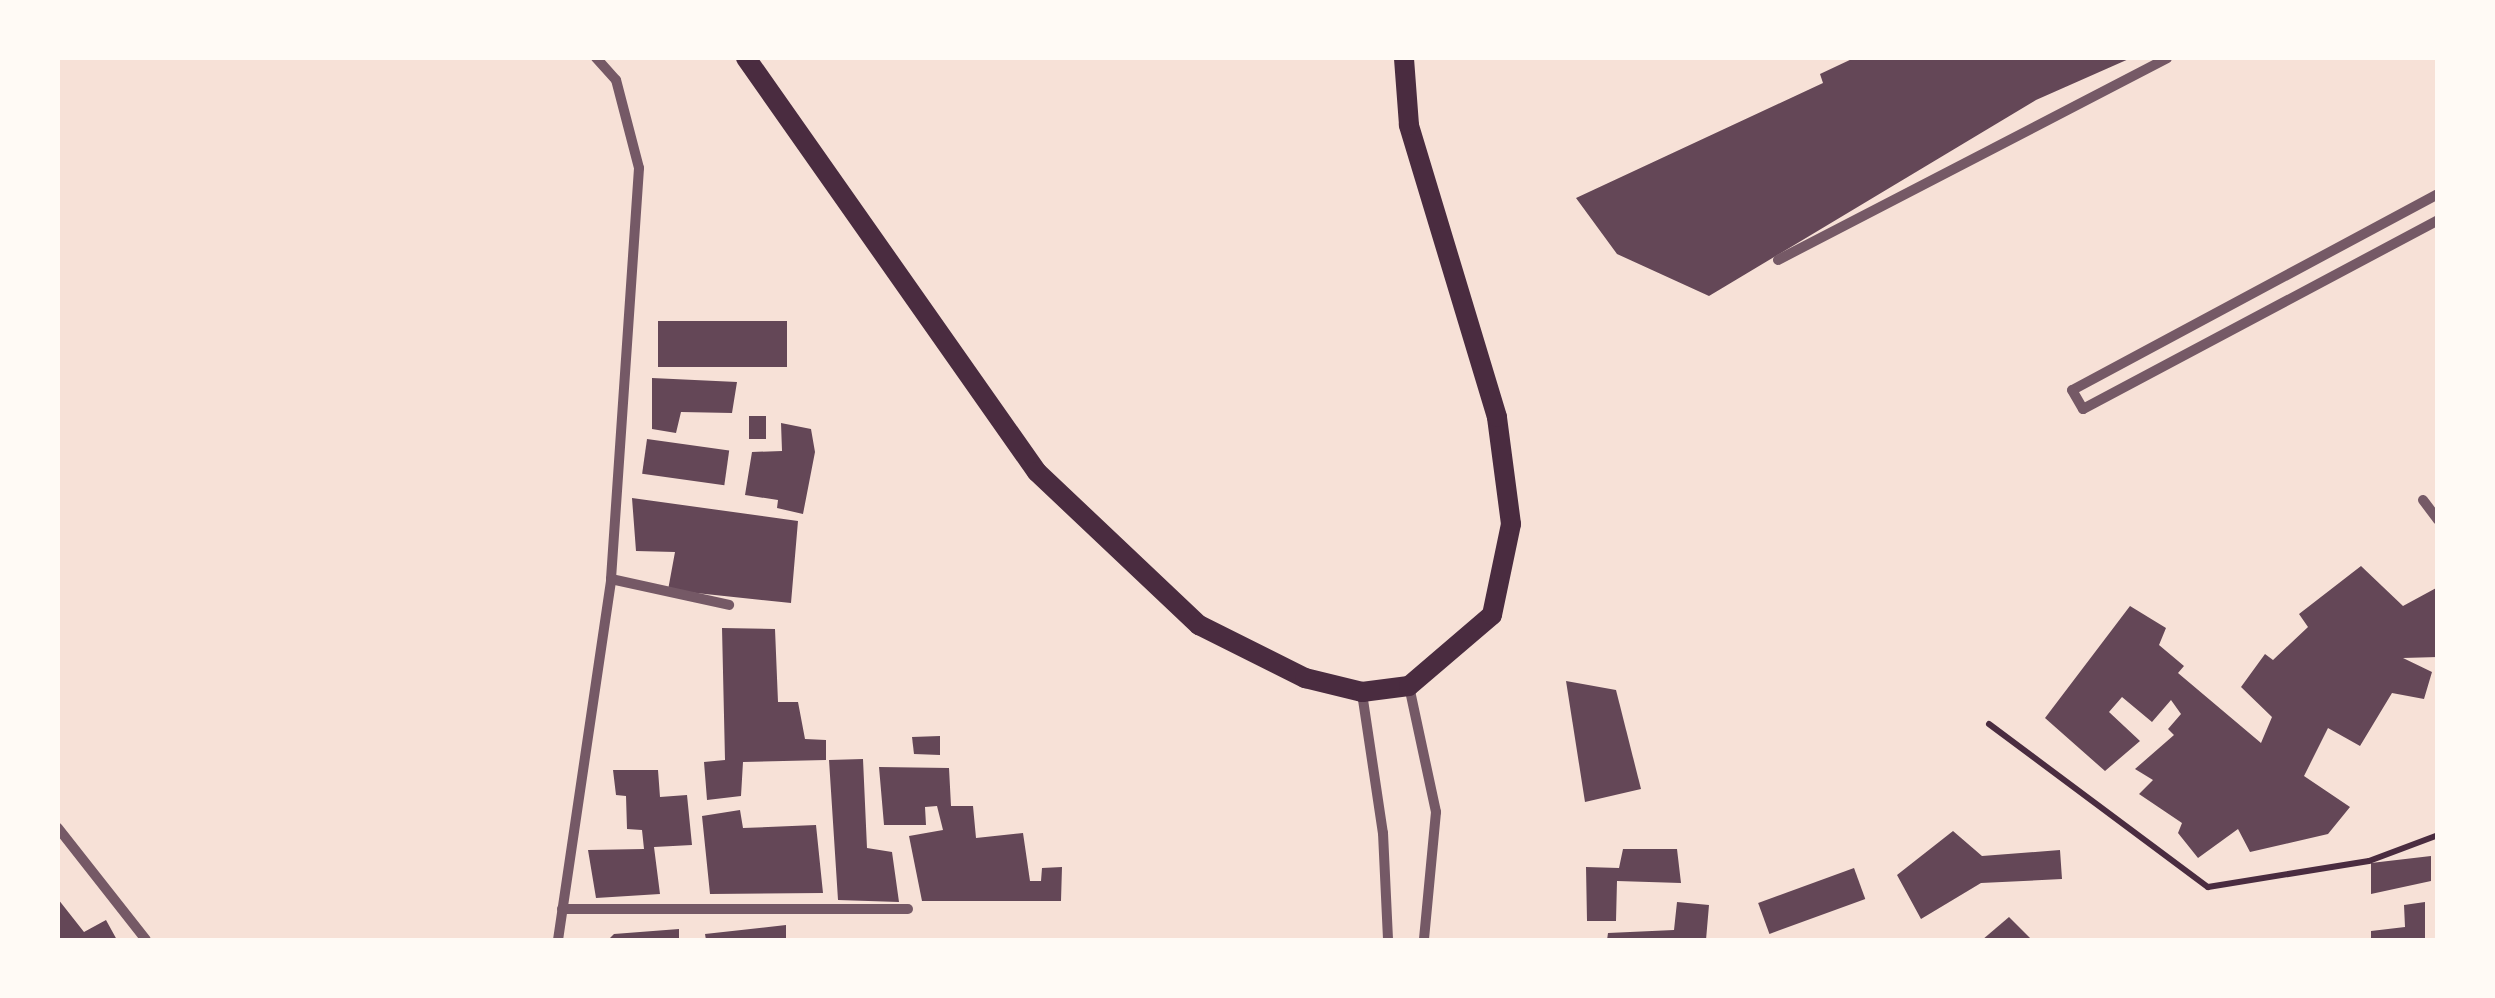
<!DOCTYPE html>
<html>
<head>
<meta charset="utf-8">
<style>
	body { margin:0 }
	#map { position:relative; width:2495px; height:998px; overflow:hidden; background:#f7e1d7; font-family:"Zilla Slab",serif }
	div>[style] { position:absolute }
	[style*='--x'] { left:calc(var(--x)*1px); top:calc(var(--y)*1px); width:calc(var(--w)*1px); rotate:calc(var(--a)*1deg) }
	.building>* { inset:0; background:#644757; transform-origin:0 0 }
	.path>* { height:6px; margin:-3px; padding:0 3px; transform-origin:3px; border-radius:3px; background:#4a2c40 }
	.minor>* { height:10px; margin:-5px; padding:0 5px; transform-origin:5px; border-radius:5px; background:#755966 }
	.secondary>* { height:20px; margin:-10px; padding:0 10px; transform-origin:10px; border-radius:10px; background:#4a2c40 }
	span { translate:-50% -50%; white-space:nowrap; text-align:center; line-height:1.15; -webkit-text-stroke:8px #fffaf5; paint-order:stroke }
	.frame { position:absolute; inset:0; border:60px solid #fffaf5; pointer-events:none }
</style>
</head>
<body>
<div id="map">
	<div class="building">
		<i style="clip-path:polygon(1854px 58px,2131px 58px,2036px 100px,1709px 296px,1617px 254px,1576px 198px,1823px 83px,1820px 74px)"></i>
		<i style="left:658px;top:321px;width:129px;height:46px"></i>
		<i style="clip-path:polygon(652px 378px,737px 382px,732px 413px,681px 412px,676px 433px,652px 429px)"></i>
		<i style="left:749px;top:416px;width:17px;height:23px"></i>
		<i style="clip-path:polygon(781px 423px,811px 429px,815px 452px,803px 514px,777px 508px,778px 500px,745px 495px,752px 452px,782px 451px)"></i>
		<i style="left:647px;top:439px;width:83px;height:35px;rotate:8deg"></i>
		<i style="clip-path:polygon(632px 498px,798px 521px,791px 603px,668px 590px,675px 552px,636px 551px)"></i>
		<i style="clip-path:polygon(2361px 566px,2403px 606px,2438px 587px,2438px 657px,2403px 658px,2432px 672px,2424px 699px,2392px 693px,2360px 746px,2328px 728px,2304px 776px,2350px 807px,2328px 834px,2250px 852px,2238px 829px,2198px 858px,2178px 833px,2182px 823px,2139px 794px,2153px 780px,2135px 769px,2174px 735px,2168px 729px,2181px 714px,2171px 700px,2152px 722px,2122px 697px,2109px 712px,2140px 741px,2105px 771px,2045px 718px,2130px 606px,2166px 628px,2159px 645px,2184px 666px,2178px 673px,2261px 743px,2272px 717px,2241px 687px,2265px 654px,2273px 660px,2308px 627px,2299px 614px)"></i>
		<i style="clip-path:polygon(722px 628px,775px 629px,778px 702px,798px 702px,805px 739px,826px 740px,826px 760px,743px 762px,741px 796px,707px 800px,704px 762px,725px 760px)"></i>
		<i style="clip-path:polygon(1566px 681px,1616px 690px,1641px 789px,1585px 802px)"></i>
		<i style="clip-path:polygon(940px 736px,940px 755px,914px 754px,912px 737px)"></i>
		<i style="clip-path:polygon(863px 759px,867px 848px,892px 852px,899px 902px,838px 900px,829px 760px)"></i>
		<i style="clip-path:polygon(879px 767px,949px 768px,951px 806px,973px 806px,976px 838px,1023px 833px,1030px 881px,1041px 881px,1042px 868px,1062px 867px,1061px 901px,922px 901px,909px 836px,943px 830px,937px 806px,925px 807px,926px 825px,884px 825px)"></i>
		<i style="clip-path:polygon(613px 770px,658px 770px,660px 797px,687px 795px,692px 845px,654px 847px,660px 894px,596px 898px,588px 850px,644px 849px,642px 830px,627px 829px,626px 796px,616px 795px)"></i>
		<i style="clip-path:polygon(740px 810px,743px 828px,816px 825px,823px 893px,710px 894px,702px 816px)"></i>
		<i style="clip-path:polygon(1953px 831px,1982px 856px,2060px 850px,2062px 879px,1981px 883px,1921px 919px,1897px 875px)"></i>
		<i style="clip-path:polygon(1623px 849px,1677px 849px,1681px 883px,1617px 881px,1616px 921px,1587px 921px,1586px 867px,1619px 868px)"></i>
		<i style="clip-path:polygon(2431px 856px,2431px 881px,2371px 894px,2371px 863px)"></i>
		<i style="left:1854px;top:868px;width:33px;height:102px;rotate:70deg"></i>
		<i style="clip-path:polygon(58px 899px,84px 932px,106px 920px,117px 940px,58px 940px)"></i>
		<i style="clip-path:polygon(1677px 902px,1709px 905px,1706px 940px,1607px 940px,1608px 933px,1674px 930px)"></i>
		<i style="clip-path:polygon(2425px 902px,2425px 940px,2371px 940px,2371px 931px,2405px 927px,2404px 905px)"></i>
		<i style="clip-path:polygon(2009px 917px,2032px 940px,1982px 940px)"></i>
		<i style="clip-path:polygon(786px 925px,786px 940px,706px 940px,705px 934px)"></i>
		<i style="clip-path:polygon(679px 929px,679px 940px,608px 940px,614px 934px)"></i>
	</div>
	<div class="path">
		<i style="--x:1989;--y:724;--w:273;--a:36.7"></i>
		<i style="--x:2208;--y:887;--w:163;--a:-9.2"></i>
		<i style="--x:2369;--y:861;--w:74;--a:-20.6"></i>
	</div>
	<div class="minor">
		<i style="--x:2438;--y:194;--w:415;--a:151.8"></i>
		<i style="--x:2072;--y:390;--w:22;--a:60"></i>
		<i style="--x:2083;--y:409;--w:402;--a:-28"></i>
		<i style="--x:1778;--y:260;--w:438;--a:-27.4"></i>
		<i style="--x:2423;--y:500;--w:25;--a:53"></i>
		<i style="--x:611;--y:579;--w:121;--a:12.4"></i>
		<i style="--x:1409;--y:686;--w:129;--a:77.9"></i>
		<i style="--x:1436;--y:812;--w:129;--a:95.4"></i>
		<i style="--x:1362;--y:693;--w:142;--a:81.5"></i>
		<i style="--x:1383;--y:833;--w:107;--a:87.3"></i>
		<i style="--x:58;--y:828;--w:142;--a:51.8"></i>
		<i style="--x:562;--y:909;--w:346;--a:0"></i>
		<i style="--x:558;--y:940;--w:365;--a:-81.6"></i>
		<i style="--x:611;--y:579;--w:412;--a:-86.1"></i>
		<i style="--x:639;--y:168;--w:91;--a:-104.6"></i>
		<i style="--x:616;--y:80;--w:30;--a:-132"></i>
	</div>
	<div class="secondary">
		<i style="--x:746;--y:58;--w:506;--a:54.9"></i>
		<i style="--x:1037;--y:472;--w:223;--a:43.4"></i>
		<i style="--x:1199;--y:625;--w:119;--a:26.6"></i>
		<i style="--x:1305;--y:678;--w:59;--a:13.8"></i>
		<i style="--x:1362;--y:692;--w:47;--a:-7.3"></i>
		<i style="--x:1409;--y:686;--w:109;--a:-40.5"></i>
		<i style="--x:1492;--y:615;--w:93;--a:-78.2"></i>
		<i style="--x:1511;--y:524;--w:108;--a:-97.5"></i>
		<i style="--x:1497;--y:417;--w:305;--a:-106.8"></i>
		<i style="--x:1409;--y:125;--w:67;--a:-94.3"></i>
	</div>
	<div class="frame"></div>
</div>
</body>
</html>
